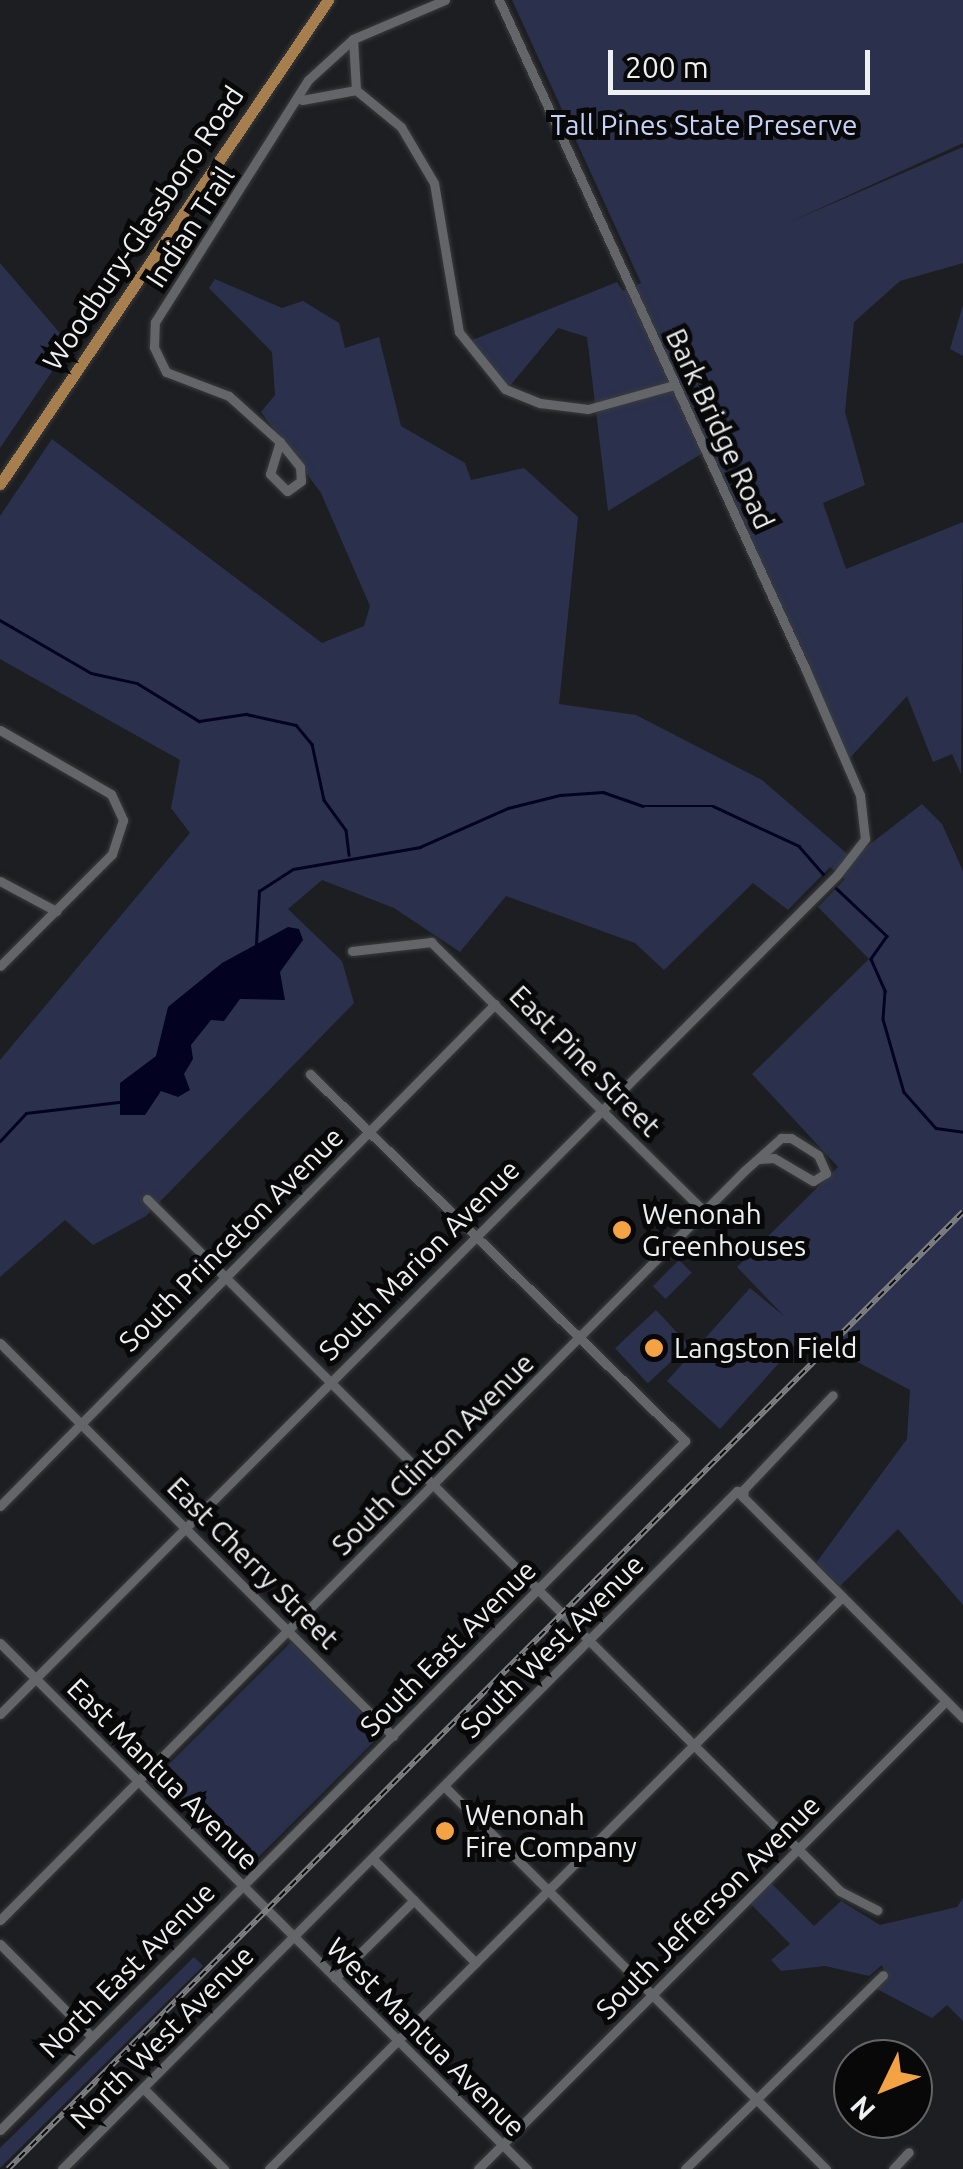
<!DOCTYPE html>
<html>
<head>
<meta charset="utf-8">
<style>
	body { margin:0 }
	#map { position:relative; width:963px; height:2169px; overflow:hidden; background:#1d1e21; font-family:Ubuntu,sans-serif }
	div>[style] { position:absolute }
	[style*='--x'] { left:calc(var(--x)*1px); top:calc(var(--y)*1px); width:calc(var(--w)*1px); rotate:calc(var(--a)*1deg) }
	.green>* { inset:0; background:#2b314c; transform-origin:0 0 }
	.water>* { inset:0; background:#030321 }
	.stream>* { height:2.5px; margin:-1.25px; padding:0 1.25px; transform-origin:1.25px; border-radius:1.25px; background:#030321 }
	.roads { filter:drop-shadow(0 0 2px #3a3b3d) drop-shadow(0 0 2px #3a3b3d) }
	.minor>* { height:9px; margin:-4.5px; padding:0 4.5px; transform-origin:4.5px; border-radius:4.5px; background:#646568 }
	.major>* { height:11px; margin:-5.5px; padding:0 5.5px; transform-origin:5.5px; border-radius:5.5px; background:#a77e4d }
	.rail>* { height:6px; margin-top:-3px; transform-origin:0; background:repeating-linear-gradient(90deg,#080809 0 8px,#808183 0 16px); box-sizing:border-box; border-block:2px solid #808183 }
	.dots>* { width:28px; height:28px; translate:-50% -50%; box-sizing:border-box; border:5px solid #080809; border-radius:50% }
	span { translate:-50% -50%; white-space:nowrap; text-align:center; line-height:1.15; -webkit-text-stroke:10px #080809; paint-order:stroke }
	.park-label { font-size:28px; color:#c7d2fb }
	.street-label { font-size:28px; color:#eeeff1 }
	.poi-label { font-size:28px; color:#eeeff1 }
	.left { translate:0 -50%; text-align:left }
	.north { position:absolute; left:833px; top:2039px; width:100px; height:100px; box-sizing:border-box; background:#080809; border:2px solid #646466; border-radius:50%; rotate:227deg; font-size:28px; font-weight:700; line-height:40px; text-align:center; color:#eeeff1 }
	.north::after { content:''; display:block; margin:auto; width:35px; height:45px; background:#f4a344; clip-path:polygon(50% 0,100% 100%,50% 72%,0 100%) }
	.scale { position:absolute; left:608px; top:50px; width:262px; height:45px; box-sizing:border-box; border:5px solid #eeeff1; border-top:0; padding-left:12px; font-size:30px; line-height:35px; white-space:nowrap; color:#eeeff1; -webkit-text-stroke:8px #080809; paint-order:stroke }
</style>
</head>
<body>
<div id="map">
	<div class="green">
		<i style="clip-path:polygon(512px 0,963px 0,963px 143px,790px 222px,963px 147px,963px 263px,900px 281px,854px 322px,845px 412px,865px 485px,823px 503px,846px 569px,963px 522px,961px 774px,952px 754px,933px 762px,907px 696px,848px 760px,706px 451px,608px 511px,587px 337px,558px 328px,508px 388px,465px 343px,617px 282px,623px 291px,641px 283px)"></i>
		<i style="clip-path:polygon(0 263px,70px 345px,0 448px)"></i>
		<i style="clip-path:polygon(215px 279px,282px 308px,303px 301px,339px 323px,345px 348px,379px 337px,401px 426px,465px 463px,471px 480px,524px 468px,578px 517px,559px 704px,636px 715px,762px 780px,852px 858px,922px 804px,942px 824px,963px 871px,963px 1605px,898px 1529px,840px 1586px,816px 1563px,907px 1439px,910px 1390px,839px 1352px,815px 1349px,803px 1336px,720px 1429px,667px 1381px,750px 1288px,785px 1317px,737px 1267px,838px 1167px,752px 1074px,869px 959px,818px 907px,845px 879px,830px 867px,788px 910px,753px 883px,664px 970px,635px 943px,506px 896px,460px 952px,394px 908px,322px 880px,288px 909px,342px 961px,354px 1003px,146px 1216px,93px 1245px,65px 1220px,0 1277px,0 1060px,190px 833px,171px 808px,180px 760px,0 659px,0 516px,52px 439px,322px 643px,364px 626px,370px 606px,321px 493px,261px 412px,275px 395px,272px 352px,209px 288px)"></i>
		<i style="clip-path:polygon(963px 305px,963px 356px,950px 349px)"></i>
		<i style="left:679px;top:1260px;width:18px;height:37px;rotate:45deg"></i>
		<i style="left:656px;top:1310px;width:48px;height:56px;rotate:47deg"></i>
		<i style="left:291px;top:1642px;width:129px;height:194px;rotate:45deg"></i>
		<i style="clip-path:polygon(769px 1881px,814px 1926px,841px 1901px,880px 1925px,957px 1907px,963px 1898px,963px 2021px,947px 2005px,932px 2018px,877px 1989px,887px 1979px,882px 1965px,869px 1976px,825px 1966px,781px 1971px,771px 1960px,790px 1944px,748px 1901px)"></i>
		<i style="clip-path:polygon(194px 1957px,203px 1966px,0 2168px,0 2148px)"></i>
	</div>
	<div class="water">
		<i style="clip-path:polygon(288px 927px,299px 929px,303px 940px,280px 972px,285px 1000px,240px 999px,224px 1021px,211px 1020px,191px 1045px,193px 1059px,184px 1074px,190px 1090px,178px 1097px,161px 1091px,145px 1115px,120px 1115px,120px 1083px,156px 1056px,168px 1007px,222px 963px)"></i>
	</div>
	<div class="stream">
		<i style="--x:0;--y:620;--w:105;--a:30.2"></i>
		<i style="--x:91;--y:673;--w:47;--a:12.3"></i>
		<i style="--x:137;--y:683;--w:73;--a:31.5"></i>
		<i style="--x:199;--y:721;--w:48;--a:-8.5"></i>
		<i style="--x:246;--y:714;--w:51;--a:12.4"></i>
		<i style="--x:296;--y:725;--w:25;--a:50"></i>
		<i style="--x:312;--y:744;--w:57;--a:77.9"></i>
		<i style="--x:324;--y:800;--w:37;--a:54"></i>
		<i style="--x:346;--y:830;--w:25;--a:83"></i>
		<i style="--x:836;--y:888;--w:70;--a:43.3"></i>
		<i style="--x:887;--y:936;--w:28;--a:125"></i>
		<i style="--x:871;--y:959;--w:35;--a:66"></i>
		<i style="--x:885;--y:991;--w:28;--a:94"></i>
		<i style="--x:883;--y:1019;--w:76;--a:74"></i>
		<i style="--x:904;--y:1092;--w:48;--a:48.4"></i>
		<i style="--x:936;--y:1128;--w:27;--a:8"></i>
		<i style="--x:256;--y:944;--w:53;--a:-86.8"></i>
		<i style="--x:259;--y:891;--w:40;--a:-32.9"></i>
		<i style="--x:293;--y:869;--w:129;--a:-9.8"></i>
		<i style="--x:420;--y:847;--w:96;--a:-23.9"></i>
		<i style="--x:508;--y:808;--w:54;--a:-14"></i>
		<i style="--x:560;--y:795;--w:43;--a:-4"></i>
		<i style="--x:603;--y:792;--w:42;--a:19.3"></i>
		<i style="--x:643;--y:806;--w:70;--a:0"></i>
		<i style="--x:713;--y:806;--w:95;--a:24.9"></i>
		<i style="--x:799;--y:846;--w:37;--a:49"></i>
		<i style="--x:0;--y:1141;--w:38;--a:-47"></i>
		<i style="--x:26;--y:1113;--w:93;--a:-6.8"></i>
	</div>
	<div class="roads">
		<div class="minor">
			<i style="--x:353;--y:39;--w:51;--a:86.6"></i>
			<i style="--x:302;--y:100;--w:55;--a:-10.5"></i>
			<i style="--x:356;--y:90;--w:58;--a:39.4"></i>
			<i style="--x:401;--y:127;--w:65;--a:59.5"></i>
			<i style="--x:434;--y:183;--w:151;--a:80.5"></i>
			<i style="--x:459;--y:332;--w:73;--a:51.1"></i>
			<i style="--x:505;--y:389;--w:38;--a:22"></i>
			<i style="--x:540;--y:403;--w:48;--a:7.1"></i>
			<i style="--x:588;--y:409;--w:89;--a:-15.6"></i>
			<i style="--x:280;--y:442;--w:69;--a:-138"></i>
			<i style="--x:229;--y:396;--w:67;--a:-159.1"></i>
			<i style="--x:166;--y:372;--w:28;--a:-116"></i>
			<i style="--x:154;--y:347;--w:25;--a:-88"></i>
			<i style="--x:155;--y:322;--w:286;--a:-57.7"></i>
			<i style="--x:308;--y:80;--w:61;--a:-42.3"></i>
			<i style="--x:353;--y:39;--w:100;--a:-23"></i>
			<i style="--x:280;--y:442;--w:32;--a:51"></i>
			<i style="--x:300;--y:467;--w:14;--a:86"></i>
			<i style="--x:301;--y:481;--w:17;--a:144"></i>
			<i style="--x:287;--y:491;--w:24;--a:-135"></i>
			<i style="--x:270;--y:474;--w:34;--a:-73"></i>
			<i style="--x:0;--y:730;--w:128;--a:30"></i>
			<i style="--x:111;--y:794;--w:29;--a:65"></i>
			<i style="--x:123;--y:820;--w:36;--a:108"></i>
			<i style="--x:112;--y:854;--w:158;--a:135"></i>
			<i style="--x:0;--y:881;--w:64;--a:28.2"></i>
			<i style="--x:352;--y:951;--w:80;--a:-6.5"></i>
			<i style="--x:431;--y:942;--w:386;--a:44.6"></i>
			<i style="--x:147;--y:1199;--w:979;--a:44.96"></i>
			<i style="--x:840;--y:1891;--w:42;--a:27.2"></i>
			<i style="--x:0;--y:1343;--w:556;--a:45"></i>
			<i style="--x:743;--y:1497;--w:312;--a:45.1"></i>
			<i style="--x:743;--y:1497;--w:8;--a:-83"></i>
			<i style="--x:744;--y:1489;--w:129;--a:-46.6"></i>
			<i style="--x:0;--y:1506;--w:705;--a:-45.4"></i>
			<i style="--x:0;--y:1643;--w:745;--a:44.95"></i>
			<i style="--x:0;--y:1714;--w:1185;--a:-45.07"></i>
			<i style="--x:837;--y:875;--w:46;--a:-52.1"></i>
			<i style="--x:865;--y:839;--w:44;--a:-96.5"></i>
			<i style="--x:860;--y:795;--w:138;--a:-113.4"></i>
			<i style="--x:805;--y:668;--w:735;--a:-114.61"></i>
			<i style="--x:445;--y:1787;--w:540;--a:45.08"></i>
			<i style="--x:373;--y:1859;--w:146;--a:45.3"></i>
			<i style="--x:0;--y:1920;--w:1056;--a:-45.19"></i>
			<i style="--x:744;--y:1171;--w:50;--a:-41.7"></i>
			<i style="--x:781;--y:1138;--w:10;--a:0"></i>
			<i style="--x:791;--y:1138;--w:32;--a:32"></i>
			<i style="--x:818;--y:1155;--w:20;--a:66"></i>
			<i style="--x:826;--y:1173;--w:15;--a:148"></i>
			<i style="--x:813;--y:1181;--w:45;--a:-149.5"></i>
			<i style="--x:774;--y:1158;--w:15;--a:176"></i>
			<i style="--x:0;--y:1944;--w:129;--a:45.3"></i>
			<i style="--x:335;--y:1978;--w:111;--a:-44.6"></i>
			<i style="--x:143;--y:2088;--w:115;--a:45"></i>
			<i style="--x:0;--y:2130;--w:972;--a:-45.17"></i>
			<i style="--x:685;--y:1441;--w:525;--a:-135.62"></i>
			<i style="--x:62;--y:2169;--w:957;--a:-45.13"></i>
			<i style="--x:737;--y:1491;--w:8;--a:45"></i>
			<i style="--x:269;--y:2169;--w:810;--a:-44.95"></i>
			<i style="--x:478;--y:2169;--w:662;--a:-45"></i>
			<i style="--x:685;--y:2169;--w:277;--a:-44.4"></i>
			<i style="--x:893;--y:2169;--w:23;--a:-47"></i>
		</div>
		<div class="major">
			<i style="--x:0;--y:484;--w:585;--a:-55.88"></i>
		</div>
	</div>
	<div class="rail">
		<i style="--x:8;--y:2169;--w:1352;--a:-45.06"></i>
	</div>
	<div class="dots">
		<i style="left:622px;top:1230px;background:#f4a344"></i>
		<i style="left:654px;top:1348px;background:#f4a344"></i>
		<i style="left:445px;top:1831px;background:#f4a344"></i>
	</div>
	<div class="park-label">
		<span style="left:704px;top:125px">Tall Pines State Preserve</span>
	</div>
	<div class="street-label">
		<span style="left:190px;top:227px;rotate:-57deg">Indian Trail</span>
		<span style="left:143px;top:228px;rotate:-56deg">Woodbury-Glassboro Road</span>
		<span style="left:720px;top:429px;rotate:65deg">Bark Bridge Road</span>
		<span style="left:585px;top:1061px;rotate:45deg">East Pine Street</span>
		<span style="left:231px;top:1239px;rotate:-45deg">South Princeton Avenue</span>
		<span style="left:419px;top:1260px;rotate:-45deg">South Marion Avenue</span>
		<span style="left:433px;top:1454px;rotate:-45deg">South Clinton Avenue</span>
		<span style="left:253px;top:1563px;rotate:45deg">East Cherry Street</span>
		<span style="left:552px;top:1646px;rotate:-45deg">South West Avenue</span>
		<span style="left:448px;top:1648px;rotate:-45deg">South East Avenue</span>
		<span style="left:163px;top:1774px;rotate:45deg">East Mantua Avenue</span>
		<span style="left:708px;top:1907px;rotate:-45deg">South Jefferson Avenue</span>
		<span style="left:127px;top:1970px;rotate:-45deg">North East Avenue</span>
		<span style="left:162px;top:2037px;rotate:-45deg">North West Avenue</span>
		<span style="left:426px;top:2037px;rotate:45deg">West Mantua Avenue</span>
	</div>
	<div class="poi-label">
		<span class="left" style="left:642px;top:1230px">Wenonah<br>Greenhouses</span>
		<span class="left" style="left:674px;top:1348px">Langston Field</span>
		<span class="left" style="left:465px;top:1831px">Wenonah<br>Fire Company</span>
	</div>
	<div class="north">N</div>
	<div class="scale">200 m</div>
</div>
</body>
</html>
